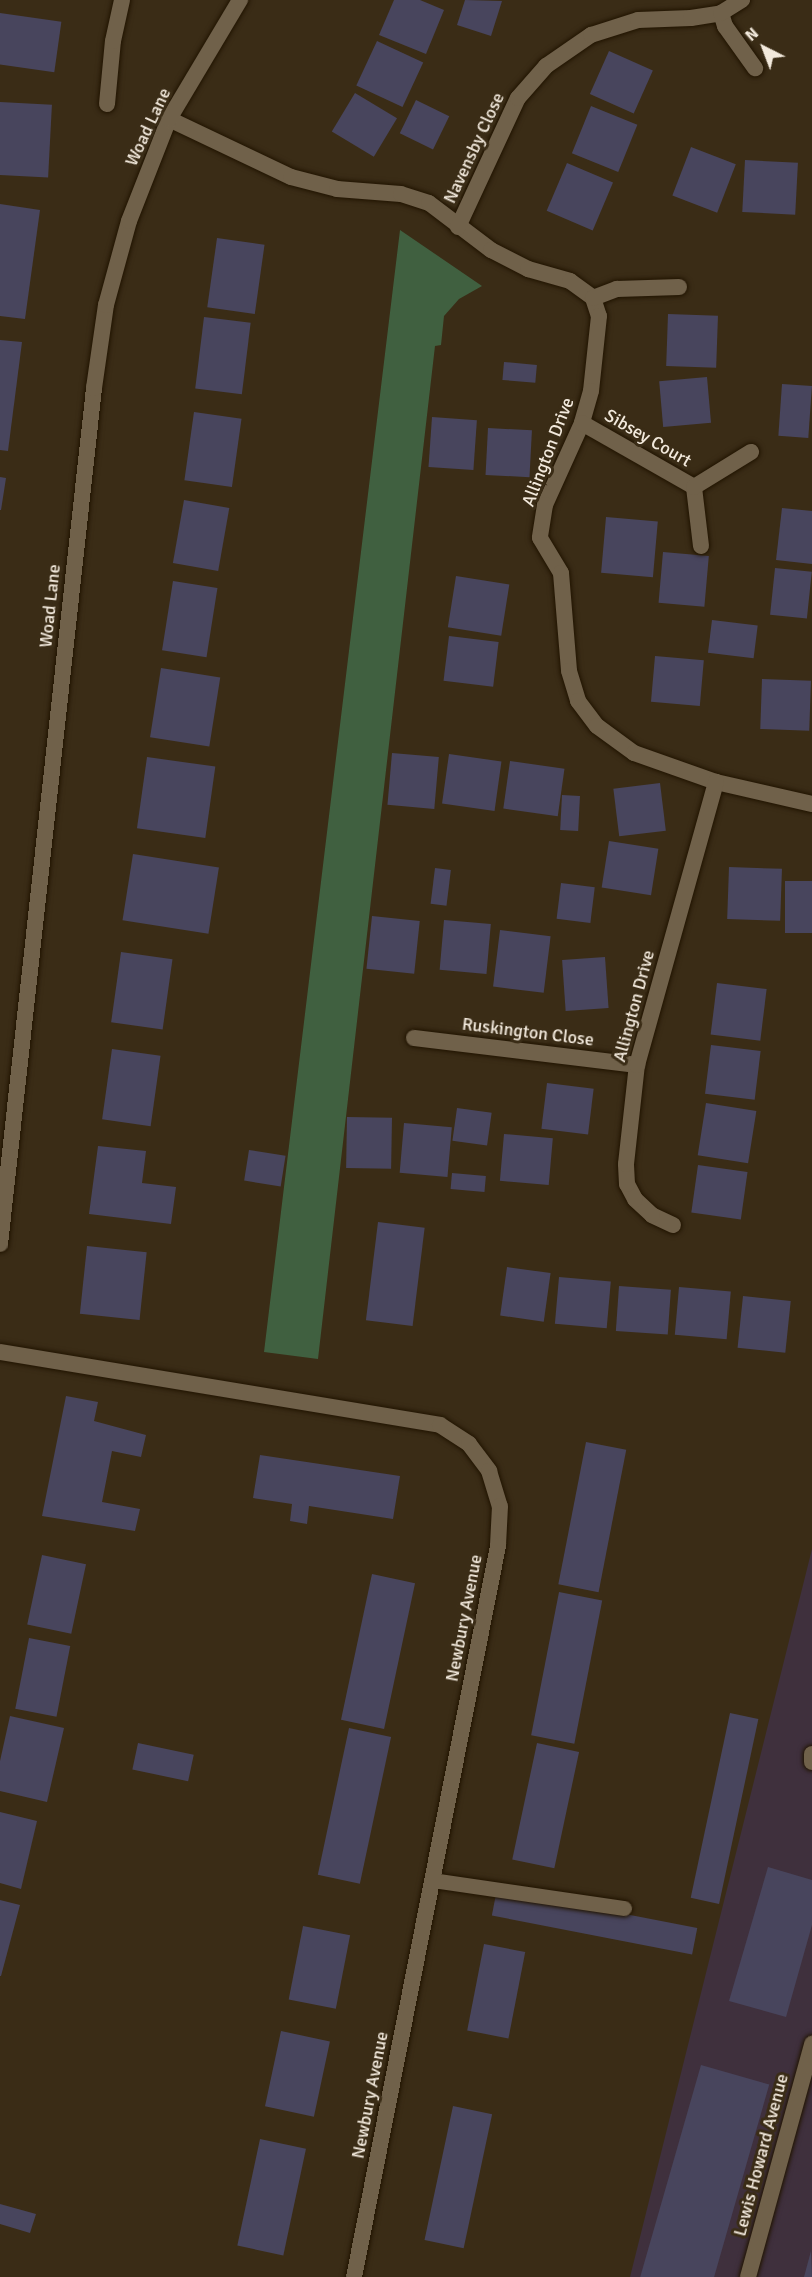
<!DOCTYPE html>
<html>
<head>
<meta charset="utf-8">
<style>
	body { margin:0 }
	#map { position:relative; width:812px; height:2277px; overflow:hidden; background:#3a2c16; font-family:Signika,sans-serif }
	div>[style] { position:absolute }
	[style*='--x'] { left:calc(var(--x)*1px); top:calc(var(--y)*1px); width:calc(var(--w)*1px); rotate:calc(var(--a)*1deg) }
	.industrial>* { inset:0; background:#3f303d }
	.green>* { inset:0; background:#406040 }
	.building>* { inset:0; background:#48455d; transform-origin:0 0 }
	.roads { filter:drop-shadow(0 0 2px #211401) drop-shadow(0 0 2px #211401) }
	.service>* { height:15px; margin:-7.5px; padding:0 7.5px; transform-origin:7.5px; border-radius:7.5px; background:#70614a }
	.minor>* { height:16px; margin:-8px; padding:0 8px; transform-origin:8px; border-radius:8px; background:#70614a }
	.tertiary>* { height:16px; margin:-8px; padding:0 8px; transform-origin:8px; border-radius:8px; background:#70614a }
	span { translate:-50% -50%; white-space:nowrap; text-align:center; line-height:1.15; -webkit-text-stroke:6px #3a2c16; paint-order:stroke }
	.street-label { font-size:18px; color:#f2e9dc }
	.north { position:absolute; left:734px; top:18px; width:60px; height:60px; -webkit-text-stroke:4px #3a2c16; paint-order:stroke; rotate:318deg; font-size:16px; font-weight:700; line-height:24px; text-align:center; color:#f2e9dc }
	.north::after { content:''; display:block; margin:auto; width:21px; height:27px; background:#f2e9dc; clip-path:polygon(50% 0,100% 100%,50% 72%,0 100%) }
</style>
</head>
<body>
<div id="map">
	<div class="industrial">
		<i style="clip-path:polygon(812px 1549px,812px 2277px,630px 2277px)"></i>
	</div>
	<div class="green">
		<i style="clip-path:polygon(400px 230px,482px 286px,459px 299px,444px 316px,441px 345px,435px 346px,318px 1359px,264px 1352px)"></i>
	</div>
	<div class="building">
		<i style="clip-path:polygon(394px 0,420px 0,444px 10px,426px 54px,379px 35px)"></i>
		<i style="clip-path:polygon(465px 0,502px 1px,491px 36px,457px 25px)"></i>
		<i style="left:0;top:13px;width:62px;height:51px;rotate:8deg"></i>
		<i style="left:377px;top:41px;width:51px;height:49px;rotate:25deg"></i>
		<i style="left:609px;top:51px;width:48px;height:47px;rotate:24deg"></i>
		<i style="left:355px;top:93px;width:49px;height:45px;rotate:31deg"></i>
		<i style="left:416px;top:100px;width:37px;height:37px;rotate:26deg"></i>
		<i style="left:0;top:102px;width:52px;height:73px;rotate:3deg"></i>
		<i style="left:591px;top:106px;width:50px;height:51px;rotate:22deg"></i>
		<i style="left:691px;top:147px;width:48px;height:52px;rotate:21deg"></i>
		<i style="left:745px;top:160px;width:53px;height:52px;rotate:3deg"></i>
		<i style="left:567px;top:163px;width:50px;height:52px;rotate:23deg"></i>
		<i style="clip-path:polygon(0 204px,40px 210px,25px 319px,0 316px)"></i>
		<i style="left:217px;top:238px;width:48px;height:70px;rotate:8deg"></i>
		<i style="left:668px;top:314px;width:50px;height:52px;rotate:2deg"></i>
		<i style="left:204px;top:317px;width:47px;height:72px;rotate:7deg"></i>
		<i style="clip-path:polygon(0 340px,22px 342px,8px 451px,0 450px)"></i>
		<i style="left:504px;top:362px;width:33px;height:18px;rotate:5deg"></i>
		<i style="left:707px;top:377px;width:46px;height:48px;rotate:85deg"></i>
		<i style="left:782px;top:384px;width:30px;height:52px;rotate:4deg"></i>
		<i style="left:194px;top:412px;width:48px;height:69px;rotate:8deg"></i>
		<i style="left:432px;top:417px;width:45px;height:50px;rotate:4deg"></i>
		<i style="left:488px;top:428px;width:44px;height:47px;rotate:3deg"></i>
		<i style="clip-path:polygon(0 477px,6px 478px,1px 510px,0 510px)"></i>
		<i style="left:184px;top:500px;width:46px;height:64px;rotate:10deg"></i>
		<i style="clip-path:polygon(782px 508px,812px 511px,812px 564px,776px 560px)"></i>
		<i style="left:606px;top:517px;width:52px;height:56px;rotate:5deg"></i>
		<i style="left:663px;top:552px;width:46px;height:51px;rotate:5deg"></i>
		<i style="left:775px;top:568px;width:37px;height:47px;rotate:6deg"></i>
		<i style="left:456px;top:576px;width:54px;height:52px;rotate:9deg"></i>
		<i style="left:173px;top:581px;width:45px;height:70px;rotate:9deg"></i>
		<i style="left:712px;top:620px;width:46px;height:33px;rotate:7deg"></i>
		<i style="left:449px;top:636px;width:50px;height:45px;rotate:7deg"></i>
		<i style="left:655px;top:656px;width:49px;height:46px;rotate:5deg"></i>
		<i style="left:161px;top:668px;width:60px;height:70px;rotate:9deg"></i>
		<i style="left:762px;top:679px;width:49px;height:50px;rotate:2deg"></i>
		<i style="left:392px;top:753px;width:47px;height:52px;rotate:5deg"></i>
		<i style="left:449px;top:754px;width:53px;height:50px;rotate:8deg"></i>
		<i style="left:147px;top:757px;width:69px;height:72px;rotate:8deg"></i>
		<i style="left:510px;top:761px;width:55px;height:48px;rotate:8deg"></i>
		<i style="left:660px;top:783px;width:48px;height:47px;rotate:83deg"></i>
		<i style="left:562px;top:795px;width:18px;height:35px;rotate:3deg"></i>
		<i style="left:609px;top:841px;width:50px;height:47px;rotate:9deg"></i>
		<i style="left:133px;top:854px;width:87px;height:67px;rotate:9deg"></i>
		<i style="left:729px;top:867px;width:53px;height:52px;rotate:2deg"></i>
		<i style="left:435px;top:868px;width:16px;height:36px;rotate:7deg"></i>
		<i style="left:812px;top:881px;width:52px;height:27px;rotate:90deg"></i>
		<i style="left:561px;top:883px;width:34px;height:36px;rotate:7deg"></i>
		<i style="left:372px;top:916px;width:48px;height:53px;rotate:6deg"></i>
		<i style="left:444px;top:920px;width:47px;height:50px;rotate:5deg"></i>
		<i style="left:500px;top:930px;width:51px;height:57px;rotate:7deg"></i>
		<i style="left:121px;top:952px;width:52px;height:71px;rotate:8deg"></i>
		<i style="left:605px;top:957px;width:51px;height:43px;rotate:86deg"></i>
		<i style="left:717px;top:983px;width:50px;height:52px;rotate:7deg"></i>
		<i style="left:711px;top:1045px;width:50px;height:49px;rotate:7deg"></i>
		<i style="left:112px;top:1049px;width:49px;height:71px;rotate:8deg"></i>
		<i style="left:547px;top:1083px;width:47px;height:46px;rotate:7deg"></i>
		<i style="left:706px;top:1103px;width:51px;height:53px;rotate:9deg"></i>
		<i style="left:457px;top:1108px;width:35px;height:33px;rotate:8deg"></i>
		<i style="left:347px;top:1117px;width:45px;height:51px;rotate:1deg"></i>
		<i style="left:404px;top:1123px;width:48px;height:50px;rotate:5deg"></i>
		<i style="left:504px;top:1134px;width:49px;height:47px;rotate:5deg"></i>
		<i style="clip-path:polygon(98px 1146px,146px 1151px,142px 1183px,176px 1187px,171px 1224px,89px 1214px)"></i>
		<i style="left:249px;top:1150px;width:37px;height:31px;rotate:9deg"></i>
		<i style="left:698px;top:1165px;width:50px;height:48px;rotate:8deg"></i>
		<i style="left:452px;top:1173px;width:34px;height:16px;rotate:5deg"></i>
		<i style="left:378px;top:1222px;width:47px;height:99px;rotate:7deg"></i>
		<i style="left:87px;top:1246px;width:60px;height:68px;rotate:6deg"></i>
		<i style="left:507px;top:1267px;width:44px;height:49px;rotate:8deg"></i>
		<i style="left:559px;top:1277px;width:52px;height:47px;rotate:5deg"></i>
		<i style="left:619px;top:1286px;width:52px;height:45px;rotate:4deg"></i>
		<i style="left:679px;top:1287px;width:52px;height:48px;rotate:5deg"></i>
		<i style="left:743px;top:1296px;width:48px;height:52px;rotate:6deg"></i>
		<i style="clip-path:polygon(66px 1396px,98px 1402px,94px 1421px,146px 1435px,141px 1457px,112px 1451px,102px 1502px,140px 1509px,135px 1531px,42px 1516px)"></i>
		<i style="left:586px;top:1442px;width:41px;height:145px;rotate:11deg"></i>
		<i style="clip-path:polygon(260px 1455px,400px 1476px,393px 1519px,309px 1506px,307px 1524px,290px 1521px,292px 1504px,253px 1498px)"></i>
		<i style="left:42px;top:1555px;width:45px;height:71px;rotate:12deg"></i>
		<i style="left:372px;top:1574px;width:44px;height:149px;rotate:12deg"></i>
		<i style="left:559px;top:1592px;width:44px;height:146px;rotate:11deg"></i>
		<i style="left:29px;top:1638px;width:42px;height:72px;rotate:11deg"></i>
		<i style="left:730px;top:1713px;width:29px;height:189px;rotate:12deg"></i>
		<i style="clip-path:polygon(10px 1716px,64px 1728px,47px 1802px,0 1791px,0 1761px)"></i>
		<i style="left:349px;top:1728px;width:43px;height:150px;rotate:12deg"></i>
		<i style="left:138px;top:1743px;width:57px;height:27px;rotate:12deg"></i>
		<i style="left:537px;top:1743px;width:43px;height:119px;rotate:12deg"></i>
		<i style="clip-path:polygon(0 1812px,37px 1821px,21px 1889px,0 1883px)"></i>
		<i style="clip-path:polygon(768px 1867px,812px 1880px,812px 1925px,786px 2017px,729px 2001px)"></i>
		<i style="left:497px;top:1889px;width:204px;height:27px;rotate:11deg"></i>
		<i style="clip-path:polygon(0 1900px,20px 1905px,1px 1976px,0 1976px)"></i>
		<i style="left:303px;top:1926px;width:48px;height:75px;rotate:11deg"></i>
		<i style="left:484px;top:1944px;width:42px;height:88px;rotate:11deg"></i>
		<i style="left:281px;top:2031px;width:50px;height:77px;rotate:12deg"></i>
		<i style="left:701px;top:2065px;width:71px;height:221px;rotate:16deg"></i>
		<i style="left:453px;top:2106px;width:40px;height:137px;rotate:12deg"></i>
		<i style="left:260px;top:2139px;width:47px;height:109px;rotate:12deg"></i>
		<i style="clip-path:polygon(0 2204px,36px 2214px,30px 2233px,0 2224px)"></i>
		<i style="clip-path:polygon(811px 2251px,812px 2277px,804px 2277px)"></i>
	</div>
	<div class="roads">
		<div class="service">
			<i style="--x:432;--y:1880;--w:194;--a:8.3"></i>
		</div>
		<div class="minor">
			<i style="--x:721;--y:13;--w:14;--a:73"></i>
			<i style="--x:725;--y:26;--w:52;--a:54.5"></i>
			<i style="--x:107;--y:104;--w:63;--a:-84.6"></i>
			<i style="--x:113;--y:41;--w:42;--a:-77.6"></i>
			<i style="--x:169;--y:119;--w:135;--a:25.4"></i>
			<i style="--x:291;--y:177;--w:48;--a:14.6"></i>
			<i style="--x:337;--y:189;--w:64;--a:4.5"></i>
			<i style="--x:401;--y:194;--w:29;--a:18"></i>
			<i style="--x:429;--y:203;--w:78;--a:37.2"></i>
			<i style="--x:491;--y:250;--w:42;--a:27.2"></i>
			<i style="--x:528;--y:269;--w:44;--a:15.9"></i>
			<i style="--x:570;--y:281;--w:29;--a:36"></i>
			<i style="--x:593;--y:298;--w:19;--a:72"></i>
			<i style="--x:599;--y:316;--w:75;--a:96.1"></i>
			<i style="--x:591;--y:391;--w:33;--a:106"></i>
			<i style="--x:582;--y:423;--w:90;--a:114.3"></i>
			<i style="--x:545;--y:505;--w:33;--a:99"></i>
			<i style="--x:540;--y:538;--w:41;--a:59"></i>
			<i style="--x:561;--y:573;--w:98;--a:85.3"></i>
			<i style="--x:569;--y:671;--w:31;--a:73"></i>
			<i style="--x:578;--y:701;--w:31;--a:53"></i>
			<i style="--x:597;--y:726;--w:46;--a:36.1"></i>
			<i style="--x:634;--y:753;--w:87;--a:19.5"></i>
			<i style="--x:716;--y:782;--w:98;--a:12.9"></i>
			<i style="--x:458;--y:227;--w:142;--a:-65.1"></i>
			<i style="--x:518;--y:98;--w:43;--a:-48.8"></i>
			<i style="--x:546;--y:66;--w:55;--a:-34.6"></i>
			<i style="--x:591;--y:35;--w:49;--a:-17.7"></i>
			<i style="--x:638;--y:20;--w:53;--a:-2.2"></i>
			<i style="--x:691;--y:18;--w:30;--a:-9"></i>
			<i style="--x:721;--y:13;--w:25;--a:-32"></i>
			<i style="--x:593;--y:298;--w:26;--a:-21"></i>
			<i style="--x:617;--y:289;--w:62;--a:-1.8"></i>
			<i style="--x:582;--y:423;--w:129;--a:29.7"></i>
			<i style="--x:701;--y:546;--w:59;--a:-96.8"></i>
			<i style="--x:694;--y:487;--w:67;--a:-31.6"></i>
			<i style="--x:414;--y:1038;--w:225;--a:6.9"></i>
			<i style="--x:673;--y:1225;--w:23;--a:-155"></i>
			<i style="--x:652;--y:1215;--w:23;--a:-137"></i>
			<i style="--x:635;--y:1199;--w:17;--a:-118"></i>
			<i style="--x:627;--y:1184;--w:20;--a:-93"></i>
			<i style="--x:626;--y:1164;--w:100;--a:-83.7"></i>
			<i style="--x:637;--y:1065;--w:294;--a:-74.4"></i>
			<i style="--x:0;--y:1352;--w:446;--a:9.4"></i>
			<i style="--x:440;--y:1425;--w:35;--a:33"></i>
			<i style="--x:469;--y:1444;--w:34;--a:53"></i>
			<i style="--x:489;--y:1471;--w:37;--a:73"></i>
			<i style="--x:500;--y:1506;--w:40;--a:92.9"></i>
			<i style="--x:498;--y:1546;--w:745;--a:101.14"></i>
			<i style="--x:812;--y:1754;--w:8;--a:90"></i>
			<i style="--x:748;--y:2277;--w:242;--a:-74.6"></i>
		</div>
		<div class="tertiary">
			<i style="--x:0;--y:1244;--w:861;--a:-83.73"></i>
			<i style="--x:94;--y:388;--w:84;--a:-81.8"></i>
			<i style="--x:106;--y:305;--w:87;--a:-74.7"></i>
			<i style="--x:129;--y:221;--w:110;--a:-68.6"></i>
			<i style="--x:169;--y:119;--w:139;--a:-59.2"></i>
		</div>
	</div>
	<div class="street-label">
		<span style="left:148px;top:127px;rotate:-65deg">Woad Lane</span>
		<span style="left:474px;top:148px;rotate:-65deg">Navensby Close</span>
		<span style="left:648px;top:438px;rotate:30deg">Sibsey Court</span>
		<span style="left:548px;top:452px;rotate:-69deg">Allington Drive</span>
		<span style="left:50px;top:606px;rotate:-84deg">Woad Lane</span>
		<span style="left:634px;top:1006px;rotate:-75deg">Allington Drive</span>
		<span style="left:528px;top:1032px;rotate:7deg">Ruskington Close</span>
		<span style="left:464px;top:1618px;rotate:-79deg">Newbury Avenue</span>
		<span style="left:370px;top:2095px;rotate:-79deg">Newbury Avenue</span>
		<span style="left:761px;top:2155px;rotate:-75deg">Lewis Howard Avenue</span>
	</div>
	<div class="north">N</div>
</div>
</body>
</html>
